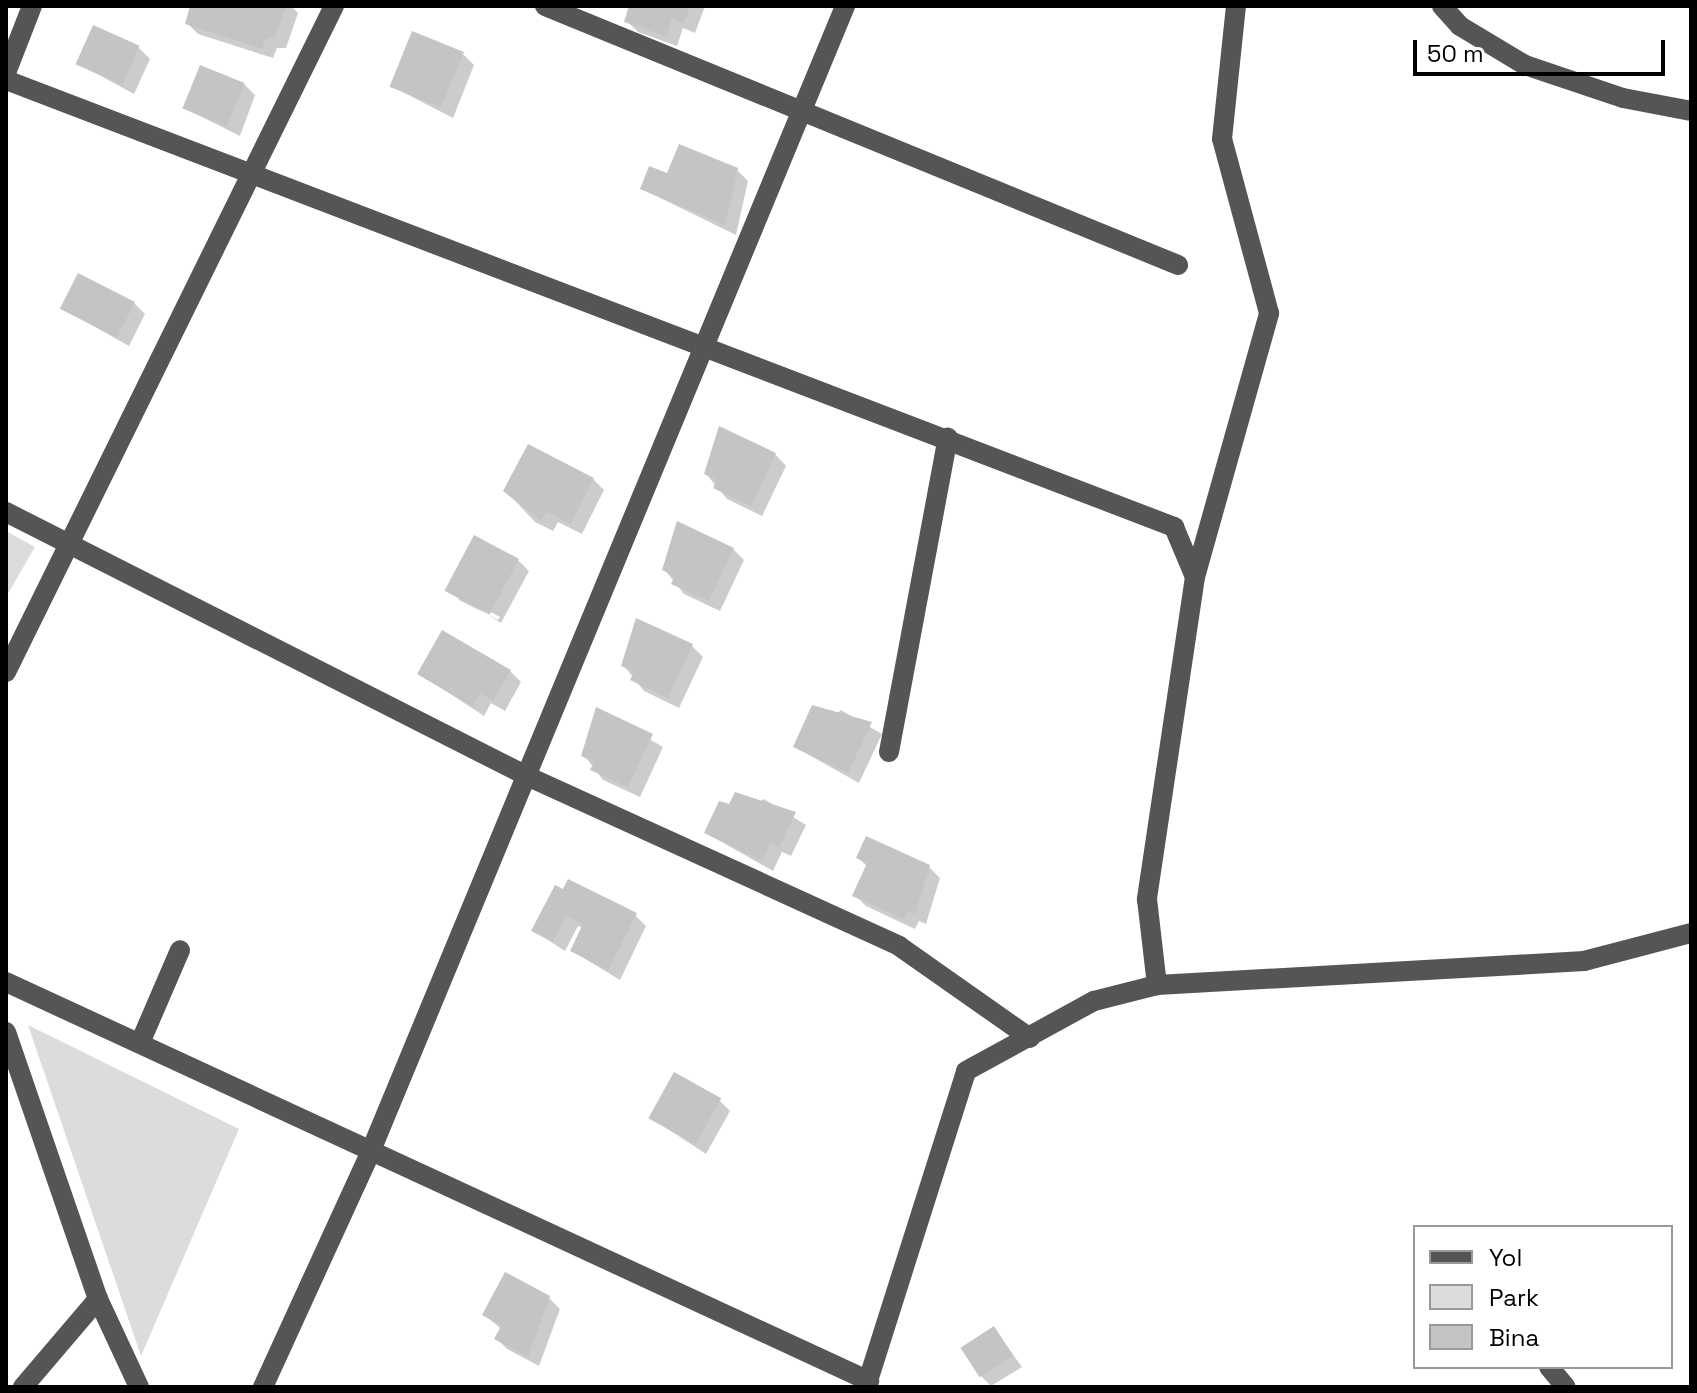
<!DOCTYPE html>
<html>
<head>
<meta charset="utf-8">
<style>
	body { margin:0 }
	#map { position:relative; width:1697px; height:1393px; overflow:hidden; background:#fff; font-family:"Space Grotesk",sans-serif }
	div>[style] { position:absolute }
	[style*='--x'] { left:calc(var(--x)*1px); top:calc(var(--y)*1px); width:calc(var(--w)*1px); rotate:calc(var(--a)*1deg) }
	.green>* { inset:0; background:#dcdcdc }
	.shadow>* { inset:0; background:#0003 }
	.building>* { inset:0; background:#c4c4c4; transform-origin:0 0 }
	.minor>* { height:20px; margin:-10px; padding:0 10px; transform-origin:10px; border-radius:10px; background:#555 }
	span { translate:-50% -50%; white-space:nowrap; text-align:center; line-height:1.15; -webkit-text-stroke:6px #fff; paint-order:stroke }
	.frame { position:absolute; inset:0; border:8px solid #000; pointer-events:none }
	.legend { position:absolute; left:1413px; top:1225px; width:260px; height:144px; box-sizing:border-box; background:#fff; border:2px solid #999; margin:0; padding:10px 14px; list-style:none; font-size:24px; color:#000 }
	.legend li { display:flex; align-items:center; gap:16px; height:40px }
	.legend b { width:40px; border:2px solid #999 }
	.scale { position:absolute; left:1413px; top:40px; width:252px; height:36px; box-sizing:border-box; border:4px solid #000; border-top:0; padding-left:10px; font-size:24px; line-height:28px; white-space:nowrap; color:#000; -webkit-text-stroke:6px #fff; paint-order:stroke }
</style>
</head>
<body>
<div id="map">
	<div class="green">
		<i style="clip-path:polygon(6px 531px,35px 547px,6px 597px)"></i>
		<i style="clip-path:polygon(28px 1025px,239px 1129px,141px 1356px)"></i>
	</div>
	<div class="shadow">
		<i style="clip-path:polygon(193px 6px,291px 6px,298px 13px,286px 48px,277px 48px,273px 58px,198px 34px,187px 23px)"></i>
		<i style="clip-path:polygon(632px 6px,705px 6px,695px 33px,683px 28px,677px 46px,638px 32px,627px 21px)"></i>
		<i style="clip-path:polygon(139px 48px,150px 59px,134px 94px,79px 64px)"></i>
		<i style="clip-path:polygon(463px 54px,474px 65px,453px 118px,391px 86px)"></i>
		<i style="clip-path:polygon(244px 84px,255px 95px,240px 136px,186px 109px)"></i>
		<i style="clip-path:polygon(737px 170px,748px 181px,736px 235px,642px 189px,668px 176px)"></i>
		<i style="clip-path:polygon(134px 303px,145px 314px,129px 346px,63px 309px)"></i>
		<i style="clip-path:polygon(775px 454px,786px 466px,762px 516px,727px 499px,706px 474px)"></i>
		<i style="clip-path:polygon(593px 479px,604px 490px,582px 534px,558px 522px,553px 531px,535px 522px,506px 491px)"></i>
		<i style="clip-path:polygon(733px 549px,744px 560px,720px 611px,684px 594px,664px 569px)"></i>
		<i style="clip-path:polygon(evenodd,518px 560px,529px 571px,501px 623px,448px 590px,518px 560px,459px 595px,500px 617px,498px 620px,459px 600px,459px 595px)"></i>
		<i style="clip-path:polygon(692px 646px,703px 657px,679px 708px,644px 691px,624px 666px)"></i>
		<i style="clip-path:polygon(510px 671px,521px 682px,505px 711px,491px 703px,484px 716px,420px 674px)"></i>
		<i style="clip-path:polygon(598px 710px,663px 747px,640px 797px,603px 780px,584px 755px)"></i>
		<i style="clip-path:polygon(841px 710px,882px 734px,859px 783px,795px 747px)"></i>
		<i style="clip-path:polygon(764px 799px,806px 825px,791px 856px,782px 852px,773px 871px,706px 833px)"></i>
		<i style="clip-path:polygon(858px 858px,929px 867px,940px 878px,926px 924px,919px 921px,915px 929px,866px 906px,855px 895px,868px 867px)"></i>
		<i style="clip-path:polygon(564px 891px,635px 915px,646px 926px,620px 980px,572px 951px,583px 928px,578px 926px,565px 951px,534px 931px)"></i>
		<i style="clip-path:polygon(719px 1100px,730px 1111px,706px 1154px,651px 1118px)"></i>
		<i style="clip-path:polygon(549px 1298px,560px 1309px,539px 1366px,507px 1349px,496px 1338px,501px 1329px,484px 1314px)"></i>
		<i style="clip-path:polygon(994px 1328px,1022px 1367px,991px 1386px,980px 1375px)"></i>
	</div>
	<div class="building">
		<i style="clip-path:polygon(190px 6px,286px 6px,275px 37px,266px 38px,262px 49px,185px 24px)"></i>
		<i style="clip-path:polygon(629px 6px,690px 6px,684px 23px,672px 19px,666px 36px,624px 22px)"></i>
		<i style="left:93px;top:25px;width:51px;height:43px;rotate:24deg"></i>
		<i style="left:412px;top:31px;width:56px;height:60px;rotate:22deg"></i>
		<i style="left:200px;top:65px;width:48px;height:47px;rotate:22deg"></i>
		<i style="clip-path:polygon(679px 144px,738px 168px,725px 225px,640px 189px,649px 166px,667px 173px)"></i>
		<i style="left:78px;top:273px;width:64px;height:40px;rotate:27deg"></i>
		<i style="clip-path:polygon(719px 426px,776px 453px,751px 506px,713px 488px,717px 480px,704px 474px)"></i>
		<i style="clip-path:polygon(528px 444px,594px 478px,571px 524px,546px 512px,541px 521px,503px 491px)"></i>
		<i style="clip-path:polygon(677px 521px,734px 548px,709px 601px,671px 584px,675px 576px,662px 570px)"></i>
		<i style="left:474px;top:535px;width:51px;height:63px;rotate:28deg"></i>
		<i style="clip-path:polygon(636px 618px,693px 644px,668px 698px,630px 680px,634px 672px,621px 666px)"></i>
		<i style="clip-path:polygon(442px 630px,511px 670px,493px 701px,480px 693px,473px 707px,417px 674px)"></i>
		<i style="clip-path:polygon(812px 705px,872px 722px,848px 773px,793px 747px)"></i>
		<i style="clip-path:polygon(596px 707px,653px 734px,628px 787px,590px 770px,594px 762px,581px 756px)"></i>
		<i style="clip-path:polygon(735px 792px,796px 812px,779px 847px,771px 843px,762px 861px,704px 833px,719px 801px,729px 804px)"></i>
		<i style="clip-path:polygon(866px 836px,930px 865px,915px 914px,907px 911px,904px 919px,852px 896px,867px 863px,856px 858px)"></i>
		<i style="clip-path:polygon(568px 879px,637px 913px,608px 970px,570px 951px,583px 924px,566px 916px,553px 942px,531px 931px,555px 885px,563px 889px)"></i>
		<i style="left:674px;top:1072px;width:54px;height:53px;rotate:29deg"></i>
		<i style="clip-path:polygon(505px 1272px,550px 1296px,528px 1357px,494px 1339px,501px 1326px,482px 1315px)"></i>
		<i style="left:994px;top:1326px;width:35px;height:40px;rotate:57deg"></i>
	</div>
	<div class="minor">
		<i style="--x:545;--y:6;--w:684;--a:22.25"></i>
		<i style="--x:1442;--y:6;--w:27;--a:48"></i>
		<i style="--x:1460;--y:26;--w:76;--a:31"></i>
		<i style="--x:1525;--y:65;--w:103;--a:18.6"></i>
		<i style="--x:1623;--y:98;--w:69;--a:10.8"></i>
		<i style="--x:6;--y:73;--w:72;--a:-68.8"></i>
		<i style="--x:6;--y:80;--w:1251;--a:20.94"></i>
		<i style="--x:1174;--y:527;--w:54;--a:67.2"></i>
		<i style="--x:1195;--y:577;--w:326;--a:98.5"></i>
		<i style="--x:1147;--y:899;--w:87;--a:83.4"></i>
		<i style="--x:6;--y:512;--w:586;--a:26.87"></i>
		<i style="--x:529;--y:777;--w:407;--a:24.5"></i>
		<i style="--x:899;--y:946;--w:160;--a:35.1"></i>
		<i style="--x:1195;--y:577;--w:274;--a:-74.3"></i>
		<i style="--x:1269;--y:313;--w:180;--a:-105.1"></i>
		<i style="--x:1222;--y:139;--w:134;--a:-84"></i>
		<i style="--x:6;--y:672;--w:742;--a:-63.78"></i>
		<i style="--x:889;--y:752;--w:320;--a:-79.4"></i>
		<i style="--x:6;--y:982;--w:951;--a:24.81"></i>
		<i style="--x:6;--y:1032;--w:282;--a:71"></i>
		<i style="--x:98;--y:1299;--w:97;--a:65"></i>
		<i style="--x:140;--y:1043;--w:101;--a:-66.7"></i>
		<i style="--x:1549;--y:1367;--w:26;--a:50"></i>
		<i style="--x:23;--y:1387;--w:116;--a:-49.6"></i>
		<i style="--x:263;--y:1387;--w:257;--a:-65.4"></i>
		<i style="--x:370;--y:1153;--w:1241;--a:-67.5"></i>
		<i style="--x:866;--y:1387;--w:331;--a:-72.4"></i>
		<i style="--x:966;--y:1071;--w:146;--a:-28.7"></i>
		<i style="--x:1094;--y:1001;--w:65;--a:-14.3"></i>
		<i style="--x:1157;--y:985;--w:428;--a:-3.2"></i>
		<i style="--x:1584;--y:961;--w:111;--a:-14.7"></i>
	</div>
	<div class="frame"></div>
	<ul class="legend">
	<li><b style="height:10px;background:#555"></b>Yol</li>
	<li><b style="height:22px;background:#dcdcdc"></b>Park</li>
	<li><b style="height:22px;background:#c4c4c4"></b>Bina</li>
	</ul>
	<div class="scale">50 m</div>
</div>
</body>
</html>
